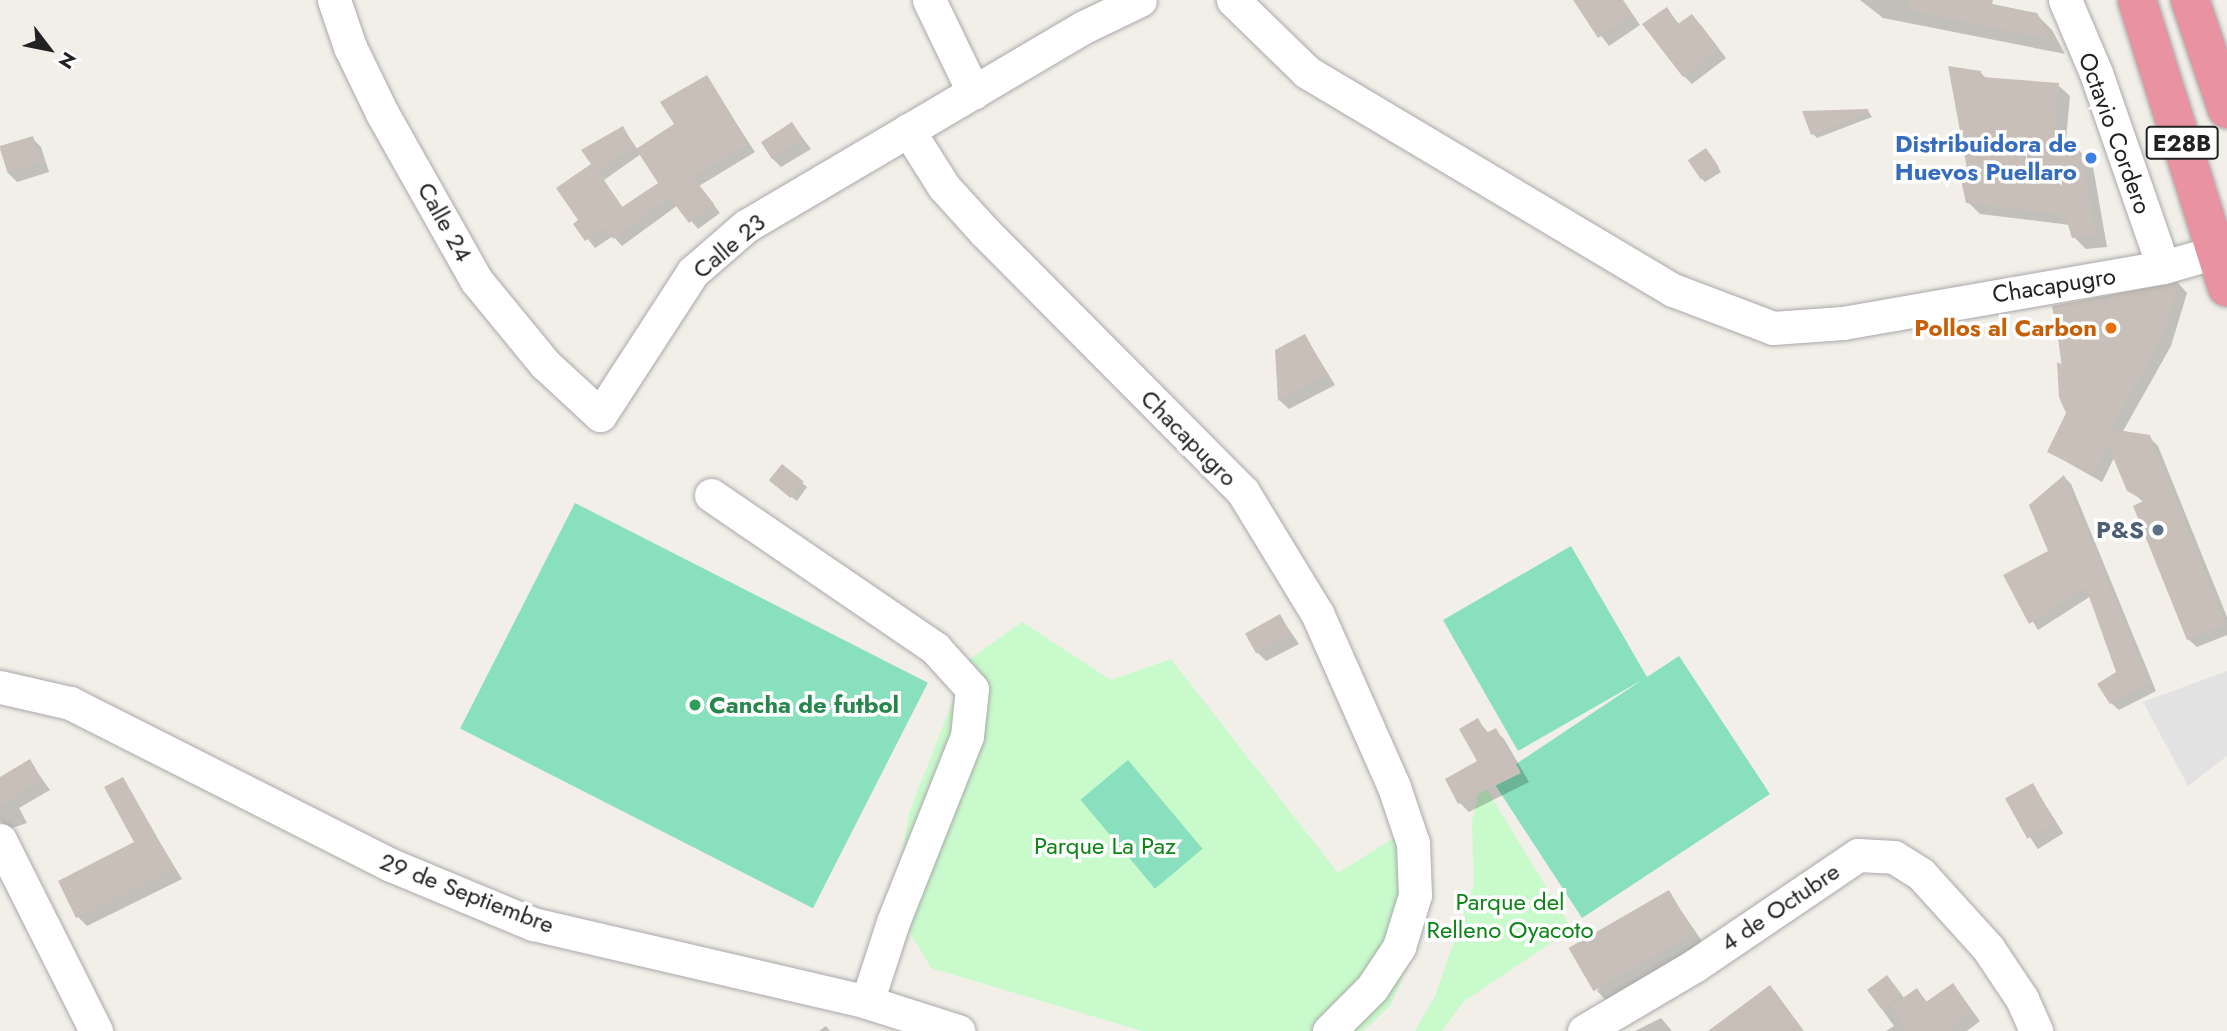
<!DOCTYPE html>
<html>
<head>
<meta charset="utf-8">
<style>
	body { margin:0 }
	#map { position:relative; width:2227px; height:1031px; overflow:hidden; background:#f2efe9; font-family:Jost,sans-serif }
	div>[style] { position:absolute }
	[style*='--x'] { left:calc(var(--x)*1px); top:calc(var(--y)*1px); width:calc(var(--w)*1px); rotate:calc(var(--a)*1deg) }
	.park>* { inset:0; background:#c8facc }
	.pitch>* { inset:0; background:#88e0be; transform-origin:0 0 }
	.parking>* { inset:0; background:#e2e2e2 }
	.shadow>* { inset:0; background:#0003; transform-origin:0 0 }
	.building>* { inset:0; background:#c7bfb8; transform-origin:0 0 }
	.roads { filter:drop-shadow(0 0 2px #a9a9a9) drop-shadow(0 0 2px #a9a9a9) }
	.minor>* { height:33px; margin:-16.5px; padding:0 16.5px; transform-origin:16.5px; border-radius:16.5px; background:#fff }
	.highway>* { height:38px; margin:-19px; padding:0 19px; transform-origin:19px; border-radius:19px; background:#e892a2 }
	.dots>* { width:19px; height:19px; translate:-50% -50%; box-sizing:border-box; border:4px solid #fff; border-radius:50% }
	span { translate:-50% -50%; white-space:nowrap; text-align:center; line-height:1.15; -webkit-text-stroke:7px #fff; paint-order:stroke }
	.shield-label span { padding:2px 5px; background:#fff; border:2px solid; border-radius:5px; -webkit-text-stroke-width:0 }
	.shield-label { font-size:23px; color:#222; font-weight:700 }
	.street-label { font-size:24px; color:#222 }
	.shop-label { font-size:24px; color:#366cbe; font-weight:700 }
	.right { translate:-100% -50%; text-align:right }
	.food-label { font-size:24px; color:#c56008; font-weight:700 }
	.service-label { font-size:24px; color:#4e5e75; font-weight:700 }
	.leisure-label { font-size:24px; color:#27864d; font-weight:700 }
	.left { translate:0 -50%; text-align:left }
	.park-label { font-size:24px; color:#0c8416 }
	.north { position:absolute; left:14px; top:14px; width:70px; height:70px; -webkit-text-stroke:5px #fff; paint-order:stroke; rotate:122deg; font-size:19px; font-weight:700; line-height:28px; text-align:center; color:#222 }
	.north::after { content:''; display:block; margin:auto; width:24px; height:32px; background:#222; clip-path:polygon(50% 0,100% 100%,50% 72%,0 100%) }
</style>
</head>
<body>
<div id="map">
	<div class="park">
		<i style="clip-path:polygon(1022px 622px,1111px 680px,1171px 659px,1338px 873px,1419px 822px,1425px 926px,1390px 1006px,1363px 1031px,1142px 1031px,931px 968px,894px 906px,909px 813px,969px 660px)"></i>
		<i style="clip-path:polygon(1482px 782px,1572px 929px,1463px 1002px,1442px 1031px,1415px 1031px,1435px 996px,1474px 884px,1472px 821px)"></i>
	</div>
	<div class="pitch">
		<i style="left:575px;top:503px;width:396px;height:253px;rotate:27deg"></i>
		<i style="clip-path:polygon(1571px 546px,1647px 677px,1679px 656px,1770px 794px,1582px 918px,1492px 780px,1642px 680px,1518px 751px,1443px 620px)"></i>
		<i style="left:1128px;top:760px;width:116px;height:62px;rotate:50deg"></i>
	</div>
	<div class="parking">
		<i style="clip-path:polygon(2227px 671px,2227px 756px,2188px 786px,2143px 702px)"></i>
	</div>
	<div class="shadow">
		<i style="clip-path:polygon(1583px 0,1623px 0,1640px 25px,1609px 46px,1577px 4px)"></i>
		<i style="clip-path:polygon(1860px 0,1974px 0,2036px 14px,2052px 30px,2065px 54px,1883px 18px)"></i>
		<i style="clip-path:polygon(1666px 9px,1680px 25px,1700px 24px,1726px 58px,1692px 84px,1684px 76px)"></i>
		<i style="clip-path:polygon(1980px 72px,1987px 79px,2058px 85px,2070px 96px,2066px 140px,2093px 167px,2107px 247px,2086px 249px,2074px 237px,2070px 225px,1980px 214px,1968px 202px)"></i>
		<i style="clip-path:polygon(evenodd,706px 77px,755px 152px,699px 186px,720px 213px,698px 229px,678px 205px,622px 246px,613px 236px,595px 248px,576px 224px,581px 221px,593px 164px,623px 128px,638px 150px,676px 124px,706px 77px,641px 154px,661px 183px,623px 208px,604px 180px,641px 154px)"></i>
		<i style="clip-path:polygon(1868px 111px,1872px 117px,1817px 138px,1813px 134px)"></i>
		<i style="clip-path:polygon(792px 124px,811px 149px,781px 167px,772px 158px)"></i>
		<i style="clip-path:polygon(32px 138px,41px 147px,49px 172px,17px 182px,8px 173px,0 149px)"></i>
		<i style="clip-path:polygon(1710px 154px,1721px 172px,1705px 182px,1701px 178px)"></i>
		<i style="clip-path:polygon(2179px 284px,2187px 293px,2171px 346px,2122px 433px,2149px 437px,2158px 446px,2227px 617px,2227px 635px,2197px 647px,2188px 639px,2144px 502px,2128px 490px,2115px 456px,2102px 482px,2049px 452px,2068px 413px,2054px 307px)"></i>
		<i style="clip-path:polygon(1305px 336px,1335px 385px,1289px 409px,1280px 401px,1277px 351px)"></i>
		<i style="clip-path:polygon(782px 467px,807px 487px,797px 501px,776px 485px)"></i>
		<i style="clip-path:polygon(2064px 477px,2071px 484px,2156px 691px,2119px 710px,2111px 703px,2119px 673px,2091px 596px,2038px 630px,2005px 576px,2050px 552px)"></i>
		<i style="clip-path:polygon(1280px 616px,1299px 644px,1266px 661px,1257px 652px)"></i>
		<i style="clip-path:polygon(1478px 720px,1489px 734px,1495px 730px,1504px 739px,1529px 782px,1469px 812px,1460px 803px,1480px 761px)"></i>
		<i style="clip-path:polygon(30px 762px,50px 790px,19px 808px,27px 823px,9px 829px,0 821px,0 779px)"></i>
		<i style="clip-path:polygon(122px 780px,182px 879px,87px 926px,78px 917px,136px 843px)"></i>
		<i style="left:2033px;top:785px;width:57px;height:30px;rotate:58deg"></i>
		<i style="clip-path:polygon(1669px 893px,1706px 947px,1611px 1005px,1597px 991px)"></i>
		<i style="clip-path:polygon(1887px 977px,1905px 999px,1917px 990px,1928px 1003px,1953px 985px,1980px 1021px,1967px 1031px,1886px 1031px,1894px 1026px,1869px 991px)"></i>
		<i style="clip-path:polygon(1661px 1018px,1672px 1031px,1635px 1031px)"></i>
		<i style="clip-path:polygon(826px 1026px,830px 1031px,819px 1031px)"></i>
	</div>
	<div class="building">
		<i style="clip-path:polygon(1573px 0,1622px 0,1632px 16px,1598px 38px)"></i>
		<i style="clip-path:polygon(1908px 0,1993px 0,1992px 4px,2037px 13px,2052px 40px,1907px 10px)"></i>
		<i style="clip-path:polygon(1667px 7px,1678px 24px,1692px 14px,1719px 49px,1683px 77px,1642px 24px)"></i>
		<i style="clip-path:polygon(1948px 66px,1981px 71px,1981px 77px,2059px 83px,2055px 136px,2071px 139px,2082px 154px,2096px 236px,2072px 238px,2065px 215px,1966px 203px,1960px 175px,1968px 174px)"></i>
		<i style="clip-path:polygon(707px 75px,749px 144px,693px 177px,714px 204px,689px 223px,670px 198px,613px 239px,605px 228px,585px 241px,573px 224px,578px 220px,556px 188px,591px 164px,581px 150px,623px 126px,634px 146px,598px 172px,622px 207px,658px 183px,636px 149px,674px 124px,660px 102px)"></i>
		<i style="clip-path:polygon(1868px 109px,1869px 113px,1811px 135px,1802px 111px)"></i>
		<i style="left:792px;top:122px;width:20px;height:37px;rotate:57deg"></i>
		<i style="left:33px;top:136px;width:28px;height:35px;rotate:73deg"></i>
		<i style="left:1706px;top:148px;width:23px;height:22px;rotate:56deg"></i>
		<i style="clip-path:polygon(2179px 282px,2163px 337px,2111px 429px,2150px 435px,2226px 624px,2187px 640px,2133px 506px,2145px 500px,2127px 491px,2108px 445px,2094px 475px,2047px 452px,2066px 413px,2059px 397px,2057px 362px,2063px 365px,2052px 306px)"></i>
		<i style="clip-path:polygon(1305px 334px,1327px 375px,1278px 401px,1275px 350px)"></i>
		<i style="left:782px;top:464px;width:28px;height:21px;rotate:39deg"></i>
		<i style="clip-path:polygon(2064px 475px,2150px 684px,2110px 704px,2097px 684px,2116px 672px,2086px 588px,2029px 624px,2003px 575px,2048px 551px,2029px 505px)"></i>
		<i style="left:1280px;top:614px;width:23px;height:40px;rotate:61deg"></i>
		<i style="clip-path:polygon(1478px 718px,1486px 733px,1496px 728px,1521px 773px,1458px 804px,1445px 779px,1477px 761px,1459px 729px)"></i>
		<i style="clip-path:polygon(30px 759px,42px 780px,0 806px,0 777px)"></i>
		<i style="clip-path:polygon(123px 777px,175px 869px,76px 918px,58px 881px,134px 842px,104px 787px)"></i>
		<i style="left:2033px;top:783px;width:46px;height:32px;rotate:61deg"></i>
		<i style="left:1669px;top:890px;width:50px;height:116px;rotate:60deg"></i>
		<i style="left:1887px;top:975px;width:25px;height:25px;rotate:53deg"></i>
		<i style="clip-path:polygon(1953px 983px,1973px 1012px,1946px 1031px,1908px 1031px,1890px 1007px,1917px 988px,1926px 1002px)"></i>
		<i style="clip-path:polygon(1770px 985px,1804px 1031px,1708px 1031px)"></i>
	</div>
	<div class="roads">
		<div class="minor">
			<i style="--x:334;--y:0;--w:50;--a:71.2"></i>
			<i style="--x:350;--y:47;--w:73;--a:64.1"></i>
			<i style="--x:382;--y:113;--w:192;--a:60.6"></i>
			<i style="--x:476;--y:280;--w:109;--a:50.6"></i>
			<i style="--x:545;--y:364;--w:75;--a:42.8"></i>
			<i style="--x:600;--y:415;--w:171;--a:-57"></i>
			<i style="--x:693;--y:272;--w:70;--a:-41"></i>
			<i style="--x:746;--y:226;--w:392;--a:-30.5"></i>
			<i style="--x:1084;--y:27;--w:62;--a:-25.7"></i>
			<i style="--x:929;--y:0;--w:103;--a:64.2"></i>
			<i style="--x:1233;--y:0;--w:103;--a:44.2"></i>
			<i style="--x:1307;--y:72;--w:426;--a:30.8"></i>
			<i style="--x:1673;--y:290;--w:107;--a:20.8"></i>
			<i style="--x:1773;--y:328;--w:70;--a:-4.1"></i>
			<i style="--x:1843;--y:323;--w:325;--a:-9.9"></i>
			<i style="--x:2163;--y:267;--w:55;--a:-15.8"></i>
			<i style="--x:2065;--y:0;--w:79;--a:67"></i>
			<i style="--x:2096;--y:73;--w:205;--a:70.9"></i>
			<i style="--x:908;--y:130;--w:67;--a:57.7"></i>
			<i style="--x:944;--y:187;--w:61;--a:47.7"></i>
			<i style="--x:985;--y:232;--w:366;--a:45.2"></i>
			<i style="--x:1243;--y:492;--w:142;--a:58.6"></i>
			<i style="--x:1317;--y:613;--w:190;--a:66.1"></i>
			<i style="--x:1394;--y:787;--w:59;--a:71.3"></i>
			<i style="--x:1413;--y:843;--w:52;--a:87.8"></i>
			<i style="--x:1415;--y:895;--w:54;--a:107.1"></i>
			<i style="--x:1399;--y:947;--w:49;--a:123.4"></i>
			<i style="--x:1372;--y:988;--w:61;--a:135"></i>
			<i style="--x:711;--y:495;--w:271;--a:34.3"></i>
			<i style="--x:935;--y:648;--w:55;--a:47.9"></i>
			<i style="--x:972;--y:689;--w:47;--a:96.1"></i>
			<i style="--x:967;--y:736;--w:200;--a:111.7"></i>
			<i style="--x:893;--y:922;--w:84;--a:108"></i>
			<i style="--x:0;--y:687;--w:72;--a:12.9"></i>
			<i style="--x:70;--y:703;--w:360;--a:26.8"></i>
			<i style="--x:391;--y:865;--w:154;--a:22.6"></i>
			<i style="--x:533;--y:924;--w:343;--a:13.1"></i>
			<i style="--x:867;--y:1002;--w:96;--a:17.7"></i>
			<i style="--x:0;--y:840;--w:214;--a:63.3"></i>
			<i style="--x:1584;--y:1031;--w:128;--a:-30.6"></i>
			<i style="--x:1694;--y:966;--w:198;--a:-34.1"></i>
			<i style="--x:1858;--y:855;--w:36;--a:3"></i>
			<i style="--x:1894;--y:857;--w:32;--a:32"></i>
			<i style="--x:1921;--y:874;--w:100;--a:47.8"></i>
			<i style="--x:1988;--y:948;--w:61;--a:56.3"></i>
			<i style="--x:2022;--y:999;--w:35;--a:66"></i>
		</div>
		<div class="highway">
			<i style="--x:2137;--y:0;--w:301;--a:72.6"></i>
			<i style="--x:2190;--y:0;--w:115;--a:71.3"></i>
		</div>
	</div>
	<div class="dots">
		<i style="left:2091px;top:158px;background:#3f7fe0"></i>
		<i style="left:2111px;top:328px;background:#e8710a"></i>
		<i style="left:2158px;top:530px;background:#5c6f8a"></i>
		<i style="left:695px;top:705px;background:#2e9e5b"></i>
	</div>
	<div class="shield-label">
		<span style="left:2182px;top:143px">E28B</span>
	</div>
	<div class="street-label">
		<span style="left:2115px;top:133px;rotate:70deg">Octavio Cordero</span>
		<span style="left:445px;top:222px;rotate:61deg">Calle 24</span>
		<span style="left:729px;top:246px;rotate:-40deg">Calle 23</span>
		<span style="left:2054px;top:285px;rotate:-9deg">Chacapugro</span>
		<span style="left:1189px;top:438px;rotate:45deg">Chacapugro</span>
		<span style="left:467px;top:893px;rotate:21deg">29 de Septiembre</span>
		<span style="left:1780px;top:907px;rotate:-34deg">4 de Octubre</span>
	</div>
	<div class="shop-label">
		<span class="right" style="left:2077px;top:158px">Distribuidora de<br>Huevos Puellaro</span>
	</div>
	<div class="food-label">
		<span class="right" style="left:2097px;top:328px">Pollos al Carbon</span>
	</div>
	<div class="service-label">
		<span class="right" style="left:2144px;top:530px">P&amp;S</span>
	</div>
	<div class="leisure-label">
		<span class="left" style="left:709px;top:705px">Cancha de futbol</span>
	</div>
	<div class="park-label">
		<span style="left:1105px;top:846px">Parque La Paz</span>
		<span style="left:1510px;top:916px">Parque del<br>Relleno Oyacoto</span>
	</div>
	<div class="north">N</div>
</div>
</body>
</html>
